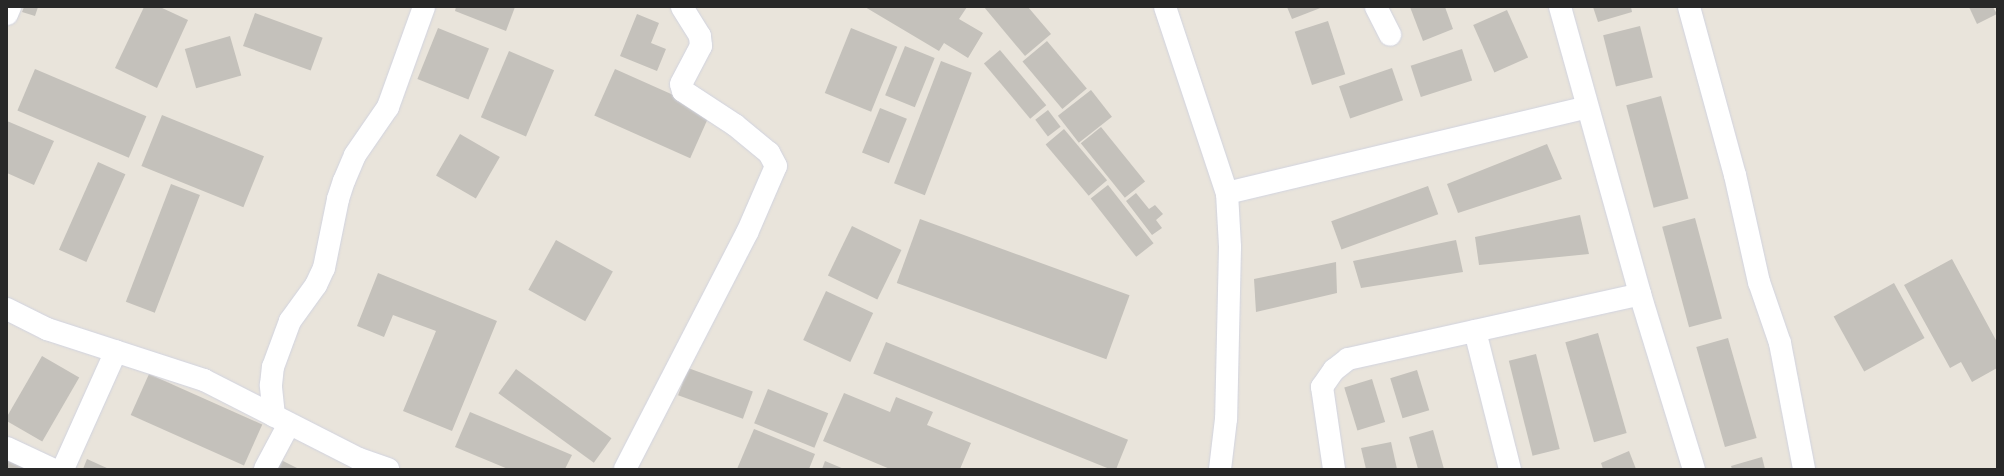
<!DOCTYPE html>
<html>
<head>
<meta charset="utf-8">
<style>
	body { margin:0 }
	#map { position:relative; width:2004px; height:476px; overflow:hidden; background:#e9e4db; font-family:"Asap Condensed",sans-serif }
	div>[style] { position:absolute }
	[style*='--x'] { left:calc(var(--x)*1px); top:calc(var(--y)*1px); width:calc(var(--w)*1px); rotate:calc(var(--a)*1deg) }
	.building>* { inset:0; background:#c4c1bb; transform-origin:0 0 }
	.roads { filter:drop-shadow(0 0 1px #d1d3df) drop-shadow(0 0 1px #d1d3df) }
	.minor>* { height:22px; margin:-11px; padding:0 11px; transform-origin:11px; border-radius:11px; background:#fff }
	.secondary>* { height:22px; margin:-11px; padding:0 11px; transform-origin:11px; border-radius:11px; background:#fff }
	span { translate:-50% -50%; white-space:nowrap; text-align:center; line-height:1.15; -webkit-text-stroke:3.5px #fff; paint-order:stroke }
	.frame { position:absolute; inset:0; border:8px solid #282828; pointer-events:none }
</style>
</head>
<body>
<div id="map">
	<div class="building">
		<i style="clip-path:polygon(24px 7px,38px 7px,35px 16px,22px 12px)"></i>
		<i style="clip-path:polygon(144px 7px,160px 7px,188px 20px,157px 88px,115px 68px)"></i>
		<i style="clip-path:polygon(456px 7px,515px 7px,506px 31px,455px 11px)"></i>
		<i style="clip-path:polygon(865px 7px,967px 7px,959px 19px,983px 33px,968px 58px,944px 43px,939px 51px)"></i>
		<i style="clip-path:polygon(984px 7px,1028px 7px,1051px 34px,1025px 56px)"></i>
		<i style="clip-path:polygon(1287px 7px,1323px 7px,1292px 19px)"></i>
		<i style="clip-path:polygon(1410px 7px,1445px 7px,1453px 29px,1423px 41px)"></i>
		<i style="clip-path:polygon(1593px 7px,1631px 7px,1632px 12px,1598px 22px)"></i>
		<i style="clip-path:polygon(1969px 7px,1993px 7px,1997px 14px,1977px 24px)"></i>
		<i style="left:1507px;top:10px;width:52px;height:37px;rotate:66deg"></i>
		<i style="left:255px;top:13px;width:72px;height:35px;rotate:20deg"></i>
		<i style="clip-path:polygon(637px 14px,659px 23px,651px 43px,666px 49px,657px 71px,620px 56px)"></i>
		<i style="left:1328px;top:21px;width:56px;height:35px;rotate:72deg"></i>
		<i style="left:1640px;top:26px;width:53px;height:38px;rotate:76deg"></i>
		<i style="left:438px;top:28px;width:55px;height:55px;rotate:22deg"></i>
		<i style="left:851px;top:28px;width:50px;height:70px;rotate:22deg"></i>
		<i style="left:230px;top:36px;width:41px;height:47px;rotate:74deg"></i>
		<i style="left:1047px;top:41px;width:62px;height:32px;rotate:50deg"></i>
		<i style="left:905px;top:46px;width:32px;height:53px;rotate:22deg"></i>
		<i style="left:1462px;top:49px;width:33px;height:54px;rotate:72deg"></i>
		<i style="left:1000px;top:50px;width:72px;height:21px;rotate:50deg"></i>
		<i style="left:509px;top:51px;width:49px;height:72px;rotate:23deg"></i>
		<i style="left:941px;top:61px;width:33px;height:131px;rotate:21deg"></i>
		<i style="left:1392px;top:68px;width:34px;height:56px;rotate:71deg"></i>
		<i style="left:35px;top:69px;width:121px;height:45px;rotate:23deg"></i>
		<i style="left:615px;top:69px;width:105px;height:51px;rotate:24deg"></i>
		<i style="left:1091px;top:90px;width:34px;height:42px;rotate:52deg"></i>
		<i style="left:1661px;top:96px;width:106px;height:36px;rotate:75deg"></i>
		<i style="left:880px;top:108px;width:29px;height:48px;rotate:22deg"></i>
		<i style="left:1048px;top:110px;width:21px;height:16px;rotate:53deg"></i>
		<i style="left:162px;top:115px;width:110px;height:55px;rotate:22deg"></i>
		<i style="clip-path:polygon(7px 121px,54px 141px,34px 185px,7px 173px)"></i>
		<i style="left:1101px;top:127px;width:70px;height:26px;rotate:51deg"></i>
		<i style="left:1064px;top:129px;width:67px;height:24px;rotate:50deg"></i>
		<i style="left:460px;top:134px;width:46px;height:48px;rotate:30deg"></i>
		<i style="clip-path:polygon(1547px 144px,1562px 179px,1458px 213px,1447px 184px)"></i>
		<i style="left:98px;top:162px;width:30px;height:96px;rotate:24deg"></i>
		<i style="left:171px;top:184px;width:31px;height:126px;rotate:21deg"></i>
		<i style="left:1108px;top:185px;width:74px;height:22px;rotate:52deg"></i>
		<i style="left:1428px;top:186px;width:30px;height:103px;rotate:70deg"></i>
		<i style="clip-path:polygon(1136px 193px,1149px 209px,1155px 205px,1163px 214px,1156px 220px,1162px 228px,1152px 235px,1126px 201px)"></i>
		<i style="clip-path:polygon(1580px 215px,1589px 254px,1479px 265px,1475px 237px)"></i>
		<i style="left:1695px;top:218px;width:104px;height:34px;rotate:75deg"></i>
		<i style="left:920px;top:219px;width:223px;height:68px;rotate:20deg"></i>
		<i style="left:852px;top:226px;width:55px;height:55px;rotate:26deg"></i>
		<i style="left:556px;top:240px;width:65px;height:57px;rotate:29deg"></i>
		<i style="clip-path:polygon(1456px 240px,1463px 272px,1361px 288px,1353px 261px)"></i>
		<i style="clip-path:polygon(1952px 259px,1997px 342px,1997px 368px,1972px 382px,1961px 362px,1950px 368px,1904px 285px)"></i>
		<i style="clip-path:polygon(1336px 262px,1337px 293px,1256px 312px,1254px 279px)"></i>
		<i style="clip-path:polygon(378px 273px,497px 321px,452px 431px,403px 411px,436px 331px,393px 315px,384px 337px,357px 326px)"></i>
		<i style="left:1894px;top:283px;width:63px;height:69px;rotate:61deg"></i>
		<i style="left:826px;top:291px;width:52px;height:54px;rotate:25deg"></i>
		<i style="left:1598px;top:333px;width:104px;height:34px;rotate:74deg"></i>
		<i style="left:1728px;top:338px;width:104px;height:33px;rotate:74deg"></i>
		<i style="left:886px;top:342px;width:261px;height:34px;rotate:22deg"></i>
		<i style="left:1536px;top:354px;width:98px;height:28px;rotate:76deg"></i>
		<i style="left:42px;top:356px;width:43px;height:74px;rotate:30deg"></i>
		<i style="left:688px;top:368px;width:69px;height:29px;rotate:20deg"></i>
		<i style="left:516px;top:369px;width:118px;height:30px;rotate:36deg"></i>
		<i style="left:1417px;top:370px;width:42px;height:28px;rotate:73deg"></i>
		<i style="left:149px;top:374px;width:124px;height:45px;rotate:24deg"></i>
		<i style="left:1372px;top:379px;width:45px;height:29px;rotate:73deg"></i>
		<i style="left:768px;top:389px;width:65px;height:37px;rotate:22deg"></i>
		<i style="clip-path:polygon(844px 393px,890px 412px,896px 397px,933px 412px,927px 425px,971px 443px,960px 469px,890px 469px,823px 441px)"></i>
		<i style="clip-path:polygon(470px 412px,572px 455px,565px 469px,508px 469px,455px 447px)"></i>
		<i style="clip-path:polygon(754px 429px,815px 454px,809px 469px,737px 469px)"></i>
		<i style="clip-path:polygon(1433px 430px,1444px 469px,1418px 469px,1409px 437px)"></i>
		<i style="clip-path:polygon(1391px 442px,1397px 469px,1366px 469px,1361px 448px)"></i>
		<i style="clip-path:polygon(1629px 451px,1636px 469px,1603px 469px,1601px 463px)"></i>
		<i style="clip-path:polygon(7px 456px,34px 469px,7px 469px)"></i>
		<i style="clip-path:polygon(1762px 457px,1765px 469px,1732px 469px,1731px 466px)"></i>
		<i style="clip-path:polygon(87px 459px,109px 469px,83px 469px)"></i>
		<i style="clip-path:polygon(279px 459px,299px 469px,274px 469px)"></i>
		<i style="clip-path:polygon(825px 461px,844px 469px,822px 469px)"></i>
	</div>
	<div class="roads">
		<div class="minor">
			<i style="--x:1376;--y:7;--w:31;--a:63"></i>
			<i style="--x:1560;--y:7;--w:298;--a:74.4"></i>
			<i style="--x:1640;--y:294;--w:183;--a:72.9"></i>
			<i style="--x:1689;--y:7;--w:174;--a:74.7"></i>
			<i style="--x:1735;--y:175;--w:110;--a:77.4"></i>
			<i style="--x:1759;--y:282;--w:65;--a:71"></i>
			<i style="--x:1780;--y:343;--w:128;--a:79.2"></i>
			<i style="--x:7;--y:14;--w:8;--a:-67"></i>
			<i style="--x:1227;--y:193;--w:370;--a:-13.4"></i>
			<i style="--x:7;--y:309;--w:45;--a:26.6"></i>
			<i style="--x:47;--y:329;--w:165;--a:18"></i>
			<i style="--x:204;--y:380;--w:174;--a:27"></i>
			<i style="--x:359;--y:459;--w:31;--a:19"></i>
			<i style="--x:1475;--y:331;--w:142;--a:75.8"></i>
			<i style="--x:274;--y:416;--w:31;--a:-96"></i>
			<i style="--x:271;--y:385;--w:18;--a:-84"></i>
			<i style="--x:273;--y:367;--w:49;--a:-69.7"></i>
			<i style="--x:290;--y:321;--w:44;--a:-54.2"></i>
			<i style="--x:316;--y:285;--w:19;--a:-65"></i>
			<i style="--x:324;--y:268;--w:70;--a:-78.5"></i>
			<i style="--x:338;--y:199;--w:19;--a:-72"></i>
			<i style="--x:344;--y:181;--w:28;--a:-67"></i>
			<i style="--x:355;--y:155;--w:58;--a:-55.5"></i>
			<i style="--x:388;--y:107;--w:106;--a:-70.2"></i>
			<i style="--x:7;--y:448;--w:50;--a:25"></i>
			<i style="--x:63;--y:469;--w:129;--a:-65.8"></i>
			<i style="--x:265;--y:469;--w:51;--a:-61.9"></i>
			<i style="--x:625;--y:469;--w:266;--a:-62.7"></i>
			<i style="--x:747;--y:233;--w:73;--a:-66.6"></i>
			<i style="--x:776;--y:166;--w:15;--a:-118"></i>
			<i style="--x:769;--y:153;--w:44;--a:-140.5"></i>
			<i style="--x:735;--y:125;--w:62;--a:-146.8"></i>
			<i style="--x:683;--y:91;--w:7;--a:-106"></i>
			<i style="--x:681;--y:84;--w:43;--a:-62.2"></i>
			<i style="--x:701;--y:46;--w:10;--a:-96"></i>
			<i style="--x:700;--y:36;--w:34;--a:-122"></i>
			<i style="--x:1334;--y:469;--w:83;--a:-98.3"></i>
			<i style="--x:1322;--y:387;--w:21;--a:-55"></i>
			<i style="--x:1334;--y:370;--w:18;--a:-38"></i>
			<i style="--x:1348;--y:359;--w:299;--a:-12.5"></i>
		</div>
		<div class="secondary">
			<i style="--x:1165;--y:7;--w:196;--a:71.6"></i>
			<i style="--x:1227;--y:193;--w:54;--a:86.8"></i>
			<i style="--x:1230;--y:247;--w:172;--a:91.3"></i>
			<i style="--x:1226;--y:419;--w:50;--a:96.8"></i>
		</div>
	</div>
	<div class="frame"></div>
</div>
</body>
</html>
